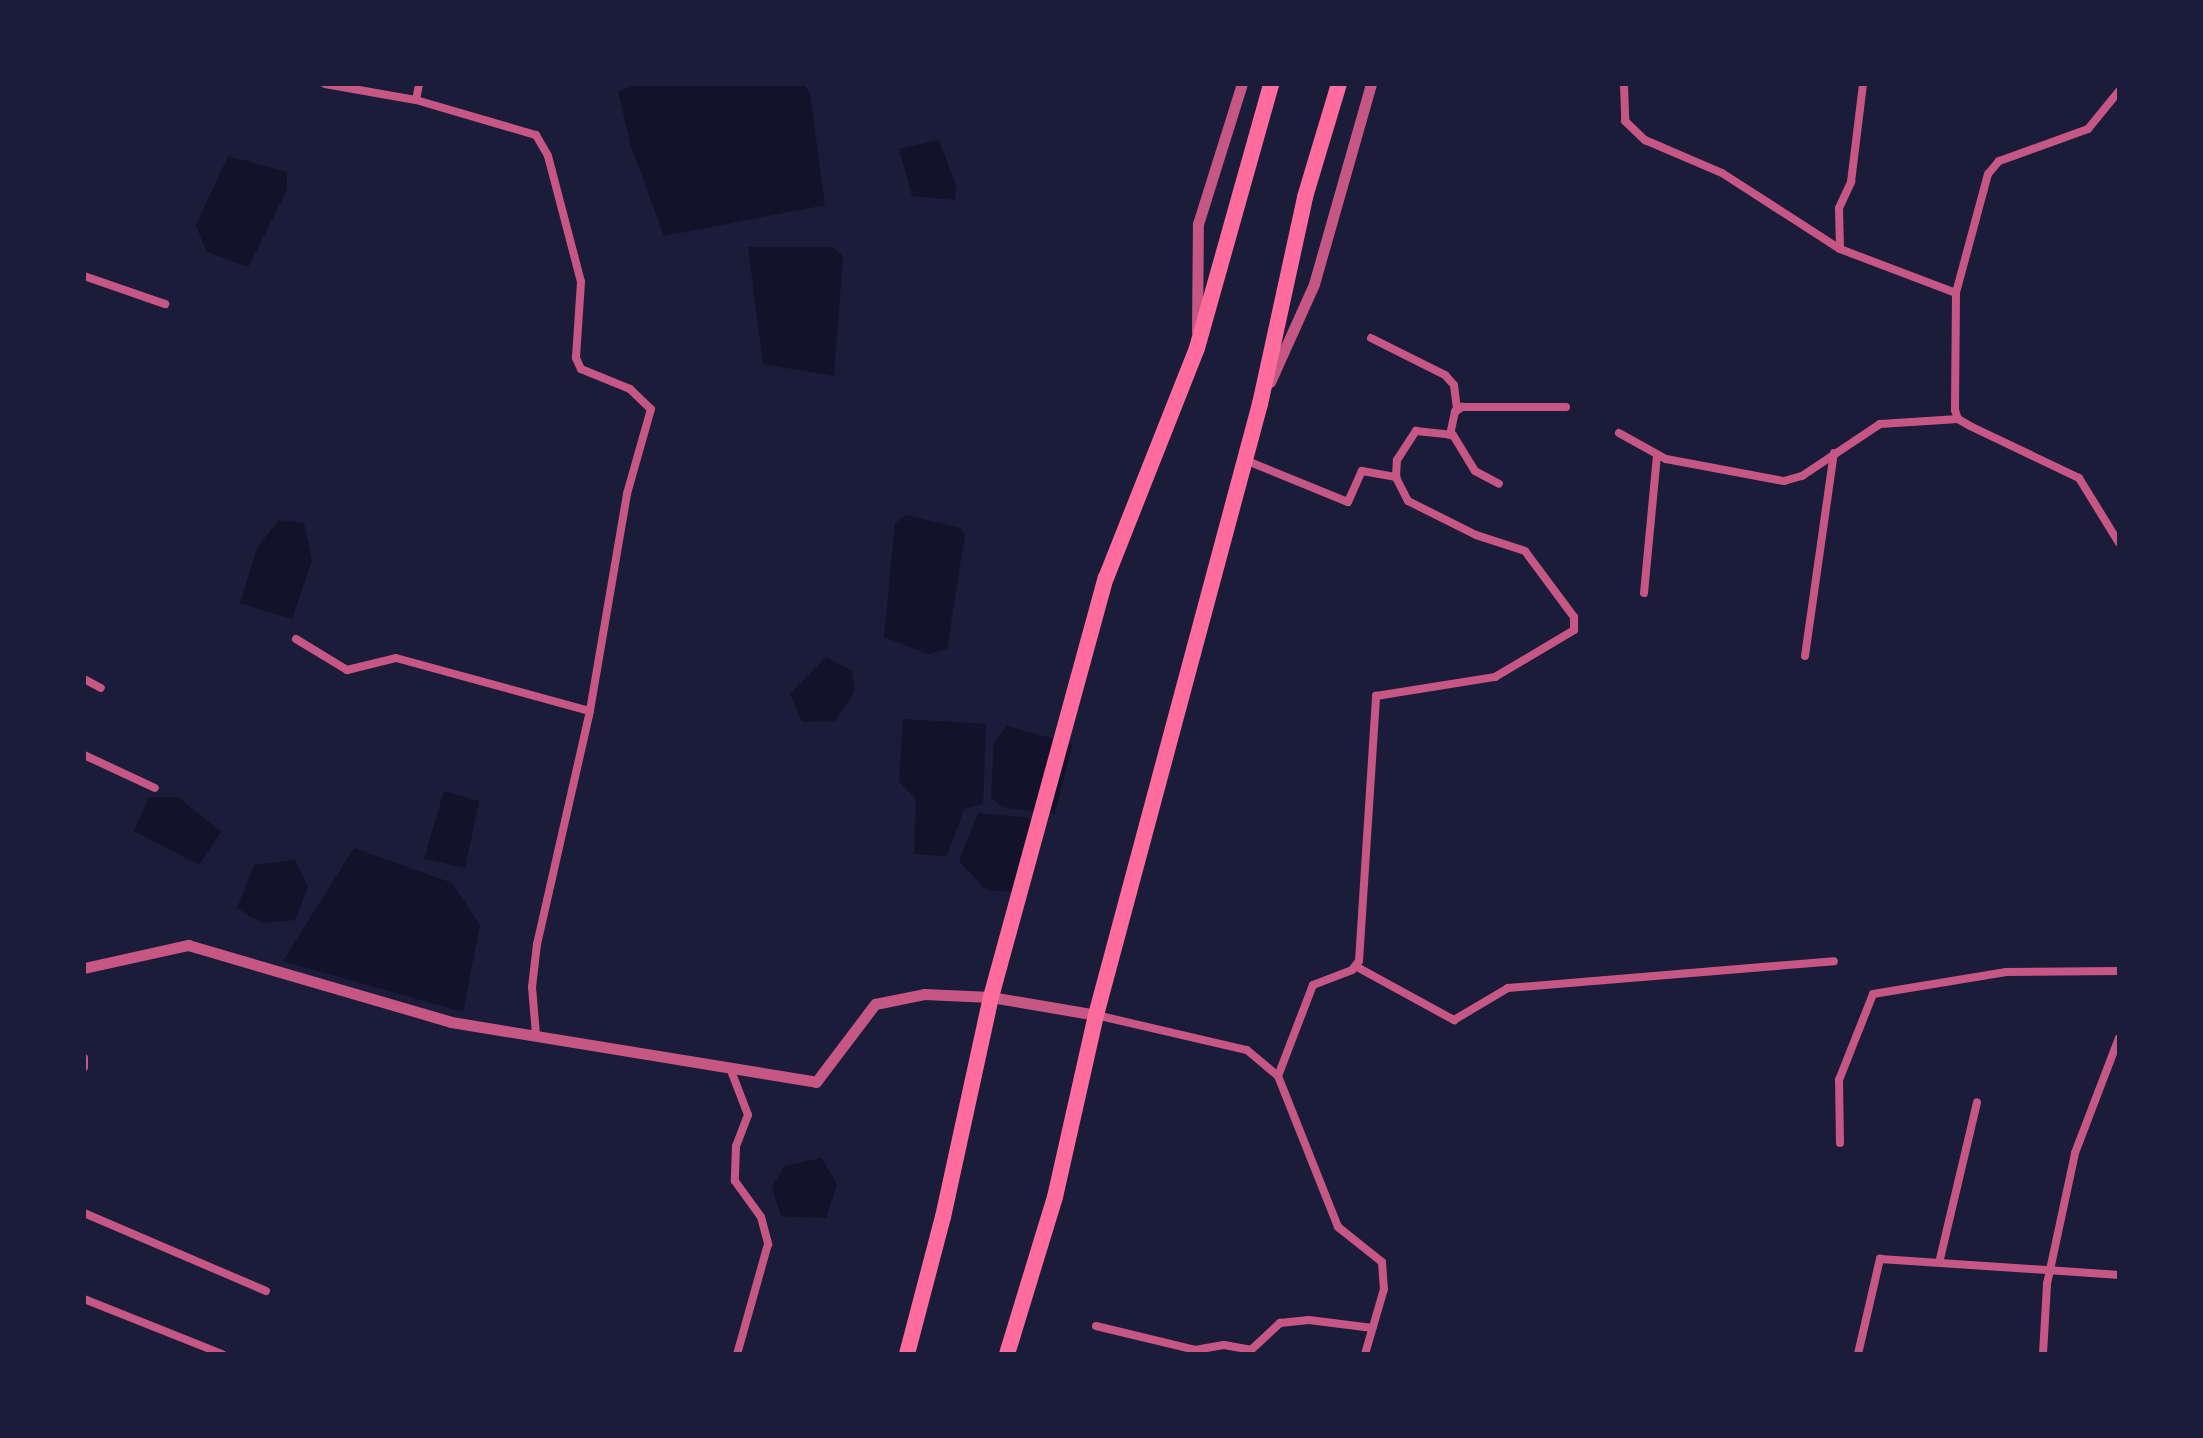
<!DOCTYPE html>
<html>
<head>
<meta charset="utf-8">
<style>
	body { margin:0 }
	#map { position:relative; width:2203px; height:1438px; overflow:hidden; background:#1b1b3a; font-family:Barlow,sans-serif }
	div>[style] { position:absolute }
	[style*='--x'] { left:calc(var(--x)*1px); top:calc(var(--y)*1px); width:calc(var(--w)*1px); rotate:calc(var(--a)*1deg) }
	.water>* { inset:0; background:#12122b }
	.minor>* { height:8px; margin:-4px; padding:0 4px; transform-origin:4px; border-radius:4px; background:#c65784 }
	.tertiary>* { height:11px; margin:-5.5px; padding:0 5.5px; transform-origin:5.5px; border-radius:5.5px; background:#c65784 }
	.trunk>* { height:16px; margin:-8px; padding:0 8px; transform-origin:8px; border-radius:8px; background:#ff6b9d }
	span { translate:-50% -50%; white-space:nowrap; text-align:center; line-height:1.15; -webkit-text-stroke:8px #1b1b3a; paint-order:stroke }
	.frame { position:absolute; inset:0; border:86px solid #1b1b3a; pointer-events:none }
</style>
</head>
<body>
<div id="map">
	<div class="water">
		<i style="clip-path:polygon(640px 84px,804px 84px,810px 94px,825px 205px,664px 236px,630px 143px,618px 91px)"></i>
		<i style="clip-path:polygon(939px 140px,956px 186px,955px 200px,912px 196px,899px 149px)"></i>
		<i style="clip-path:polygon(228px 156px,287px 172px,287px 190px,248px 267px,206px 251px,196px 225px)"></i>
		<i style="clip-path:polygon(748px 247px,833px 247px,843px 256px,834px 376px,763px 364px)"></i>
		<i style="clip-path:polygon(906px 515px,960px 528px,965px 535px,947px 649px,928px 654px,884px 637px,895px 523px)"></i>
		<i style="clip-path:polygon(279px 520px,304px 523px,312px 560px,292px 619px,240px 603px,257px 548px)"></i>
		<i style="clip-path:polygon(826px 657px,852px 671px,855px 691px,835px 721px,802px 722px,790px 694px)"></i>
		<i style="clip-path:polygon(903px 719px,986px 724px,983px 804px,964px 809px,947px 856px,914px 854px,916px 799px,899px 782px)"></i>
		<i style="clip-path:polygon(1007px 726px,1072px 744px,1055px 814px,1001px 807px,991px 797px,994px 743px)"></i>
		<i style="clip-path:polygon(444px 791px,479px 801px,465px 868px,424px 859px)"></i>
		<i style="clip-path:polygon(149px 797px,178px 797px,221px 832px,199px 865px,134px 831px)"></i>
		<i style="clip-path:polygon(978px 813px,1028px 818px,1040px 831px,1016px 892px,986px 890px,959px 861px)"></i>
		<i style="clip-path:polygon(354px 848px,452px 883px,480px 925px,463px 1012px,283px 961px)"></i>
		<i style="clip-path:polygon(295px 860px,308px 886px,295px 920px,262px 923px,237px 908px,254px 865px)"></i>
		<i style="clip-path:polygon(821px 1158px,837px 1184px,826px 1218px,781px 1216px,772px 1188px,784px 1166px)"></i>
	</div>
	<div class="minor">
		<i style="--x:325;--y:84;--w:92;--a:10"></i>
		<i style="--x:416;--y:100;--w:125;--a:16.3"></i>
		<i style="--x:536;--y:135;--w:24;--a:60"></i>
		<i style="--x:548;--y:156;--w:130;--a:75.3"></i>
		<i style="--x:581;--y:282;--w:76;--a:93.8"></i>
		<i style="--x:576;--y:358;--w:12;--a:66"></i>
		<i style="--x:581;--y:369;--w:53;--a:22.2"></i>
		<i style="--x:630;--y:389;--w:29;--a:44"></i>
		<i style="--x:651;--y:409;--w:88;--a:105.8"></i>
		<i style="--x:627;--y:494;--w:220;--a:99.7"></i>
		<i style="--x:590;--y:711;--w:239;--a:102.8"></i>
		<i style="--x:537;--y:944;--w:43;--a:96.6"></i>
		<i style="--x:532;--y:987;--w:48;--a:85.2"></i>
		<i style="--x:1624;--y:84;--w:37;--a:88"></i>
		<i style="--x:1625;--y:121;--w:28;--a:44"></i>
		<i style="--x:1645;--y:140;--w:84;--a:23.2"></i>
		<i style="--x:1722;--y:173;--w:140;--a:32.8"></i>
		<i style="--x:1840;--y:249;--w:124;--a:20.8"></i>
		<i style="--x:2119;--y:91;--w:49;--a:129.2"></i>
		<i style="--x:2088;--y:129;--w:95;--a:160.2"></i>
		<i style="--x:1999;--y:161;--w:17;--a:130"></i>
		<i style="--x:1988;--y:174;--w:123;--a:105.1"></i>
		<i style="--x:1956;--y:293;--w:117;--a:90.5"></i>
		<i style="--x:1955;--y:410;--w:9;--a:72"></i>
		<i style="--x:1958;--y:419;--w:14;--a:30"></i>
		<i style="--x:1970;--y:426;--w:121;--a:25.5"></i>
		<i style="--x:2079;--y:478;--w:76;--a:58.4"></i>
		<i style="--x:416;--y:100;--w:16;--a:-79"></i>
		<i style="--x:1840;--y:249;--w:41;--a:-91.4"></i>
		<i style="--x:1839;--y:208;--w:29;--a:-65"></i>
		<i style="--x:1851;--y:182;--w:99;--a:-83"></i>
		<i style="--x:84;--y:276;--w:86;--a:19.1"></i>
		<i style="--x:1371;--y:338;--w:83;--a:26.6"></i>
		<i style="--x:1445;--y:375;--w:13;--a:48"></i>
		<i style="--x:1454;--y:385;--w:23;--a:83"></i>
		<i style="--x:1619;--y:433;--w:54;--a:29"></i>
		<i style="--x:1666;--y:459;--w:120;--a:10.6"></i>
		<i style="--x:1784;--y:481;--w:19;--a:-16"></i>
		<i style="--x:1802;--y:476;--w:94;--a:-33.7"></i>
		<i style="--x:1880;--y:424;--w:78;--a:-3.7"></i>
		<i style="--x:1450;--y:435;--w:24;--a:-78"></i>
		<i style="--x:1455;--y:412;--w:9;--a:-36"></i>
		<i style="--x:1462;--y:407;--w:104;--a:0"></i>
		<i style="--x:1245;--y:460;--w:111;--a:22.2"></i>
		<i style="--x:1348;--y:502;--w:34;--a:-66"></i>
		<i style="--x:1362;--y:471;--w:35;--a:10"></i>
		<i style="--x:1644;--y:593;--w:139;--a:-84.6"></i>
		<i style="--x:296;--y:639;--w:60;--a:31.3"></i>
		<i style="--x:347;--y:670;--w:50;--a:-13.8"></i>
		<i style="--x:396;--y:658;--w:201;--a:15.3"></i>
		<i style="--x:1805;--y:656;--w:205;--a:-81.9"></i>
		<i style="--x:84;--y:679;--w:19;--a:28"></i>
		<i style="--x:84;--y:755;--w:78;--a:24.9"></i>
		<i style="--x:1357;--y:967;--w:111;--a:28.7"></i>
		<i style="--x:1454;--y:1020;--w:63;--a:-30.7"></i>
		<i style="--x:1508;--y:988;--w:327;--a:-4.7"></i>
		<i style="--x:1096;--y:1015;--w:155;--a:13.1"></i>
		<i style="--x:1247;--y:1050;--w:40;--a:40"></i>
		<i style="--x:1278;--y:1076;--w:162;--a:68.3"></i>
		<i style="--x:1338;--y:1227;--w:56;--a:38.5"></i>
		<i style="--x:1382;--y:1262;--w:27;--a:86"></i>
		<i style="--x:1384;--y:1289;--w:68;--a:106.3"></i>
		<i style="--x:84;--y:1058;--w:9;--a:90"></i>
		<i style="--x:730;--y:1068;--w:50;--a:69"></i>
		<i style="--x:748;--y:1115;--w:33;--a:111"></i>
		<i style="--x:736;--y:1146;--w:35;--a:92"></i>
		<i style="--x:735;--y:1181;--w:44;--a:54.2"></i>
		<i style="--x:761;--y:1217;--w:28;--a:75"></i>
		<i style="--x:768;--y:1244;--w:114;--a:105.7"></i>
		<i style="--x:1278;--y:1076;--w:97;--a:-69"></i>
		<i style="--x:1313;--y:985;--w:42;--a:-21"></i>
		<i style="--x:1352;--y:970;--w:11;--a:-52"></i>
		<i style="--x:1359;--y:961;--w:266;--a:-86.3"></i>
		<i style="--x:1376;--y:696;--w:121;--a:-9.1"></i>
		<i style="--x:1495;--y:677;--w:92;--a:-30.7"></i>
		<i style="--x:1574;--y:630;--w:13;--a:-90"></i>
		<i style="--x:1574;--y:617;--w:82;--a:-126.6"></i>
		<i style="--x:1525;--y:551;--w:52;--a:-161.9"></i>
		<i style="--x:1476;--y:535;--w:76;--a:-153.4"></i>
		<i style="--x:1408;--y:501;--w:27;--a:-117"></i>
		<i style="--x:1396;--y:477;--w:17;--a:-87"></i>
		<i style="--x:1397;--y:460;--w:35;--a:-57"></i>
		<i style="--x:1416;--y:431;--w:37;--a:6"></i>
		<i style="--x:1453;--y:435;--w:42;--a:58.6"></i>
		<i style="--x:1475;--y:471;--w:27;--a:28"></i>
		<i style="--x:1840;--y:1143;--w:63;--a:-90.9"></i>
		<i style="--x:1839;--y:1080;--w:92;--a:-68.4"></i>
		<i style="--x:1873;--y:994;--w:135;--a:-9.4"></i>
		<i style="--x:2006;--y:972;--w:113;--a:-0.5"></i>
		<i style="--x:84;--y:1213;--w:198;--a:23.2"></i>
		<i style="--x:1940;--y:1259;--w:161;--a:-76.7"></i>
		<i style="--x:84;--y:1299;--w:149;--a:21.7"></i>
		<i style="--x:1096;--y:1326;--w:102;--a:13.6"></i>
		<i style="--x:1195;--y:1350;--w:29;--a:-10"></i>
		<i style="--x:1224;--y:1345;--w:27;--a:10"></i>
		<i style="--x:1251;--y:1350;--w:40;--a:-43"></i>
		<i style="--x:1280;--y:1323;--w:29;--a:-6"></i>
		<i style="--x:1309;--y:1320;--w:64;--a:7.1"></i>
		<i style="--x:1858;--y:1354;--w:98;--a:-77"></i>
		<i style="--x:1880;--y:1259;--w:240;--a:3.8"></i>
		<i style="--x:2043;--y:1354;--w:70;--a:-86.7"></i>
		<i style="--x:2047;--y:1284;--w:134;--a:-77.9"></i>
		<i style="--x:2075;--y:1153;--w:123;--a:-69.1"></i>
	</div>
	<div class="tertiary">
		<i style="--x:1197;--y:331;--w:107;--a:-89.5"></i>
		<i style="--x:1198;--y:224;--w:147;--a:-72.6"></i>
		<i style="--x:1270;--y:382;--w:107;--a:-65.8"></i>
		<i style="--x:1314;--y:284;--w:208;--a:-74.1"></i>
		<i style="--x:84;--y:968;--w:107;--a:-12.5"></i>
		<i style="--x:188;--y:945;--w:274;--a:16.3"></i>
		<i style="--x:451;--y:1022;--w:370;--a:9.3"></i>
		<i style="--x:816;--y:1082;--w:98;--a:-52.9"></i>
		<i style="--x:875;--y:1004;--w:50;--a:-11.5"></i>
		<i style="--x:924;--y:994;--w:67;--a:2.6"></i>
		<i style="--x:991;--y:997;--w:107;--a:9.7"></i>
	</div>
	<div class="trunk">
		<i style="--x:907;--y:1354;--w:142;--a:-75.3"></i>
		<i style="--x:943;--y:1217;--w:225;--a:-77.7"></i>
		<i style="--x:991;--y:997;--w:434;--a:-74.7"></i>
		<i style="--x:1106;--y:578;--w:247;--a:-68.4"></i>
		<i style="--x:1197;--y:348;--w:274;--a:-74.3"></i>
		<i style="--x:1007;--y:1354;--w:164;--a:-73"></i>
		<i style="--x:1055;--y:1197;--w:187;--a:-77.3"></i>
		<i style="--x:1096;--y:1015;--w:633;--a:-74.98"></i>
		<i style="--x:1260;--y:404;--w:212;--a:-77.7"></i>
		<i style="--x:1305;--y:197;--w:118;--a:-73.3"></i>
	</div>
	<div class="frame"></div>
</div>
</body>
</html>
